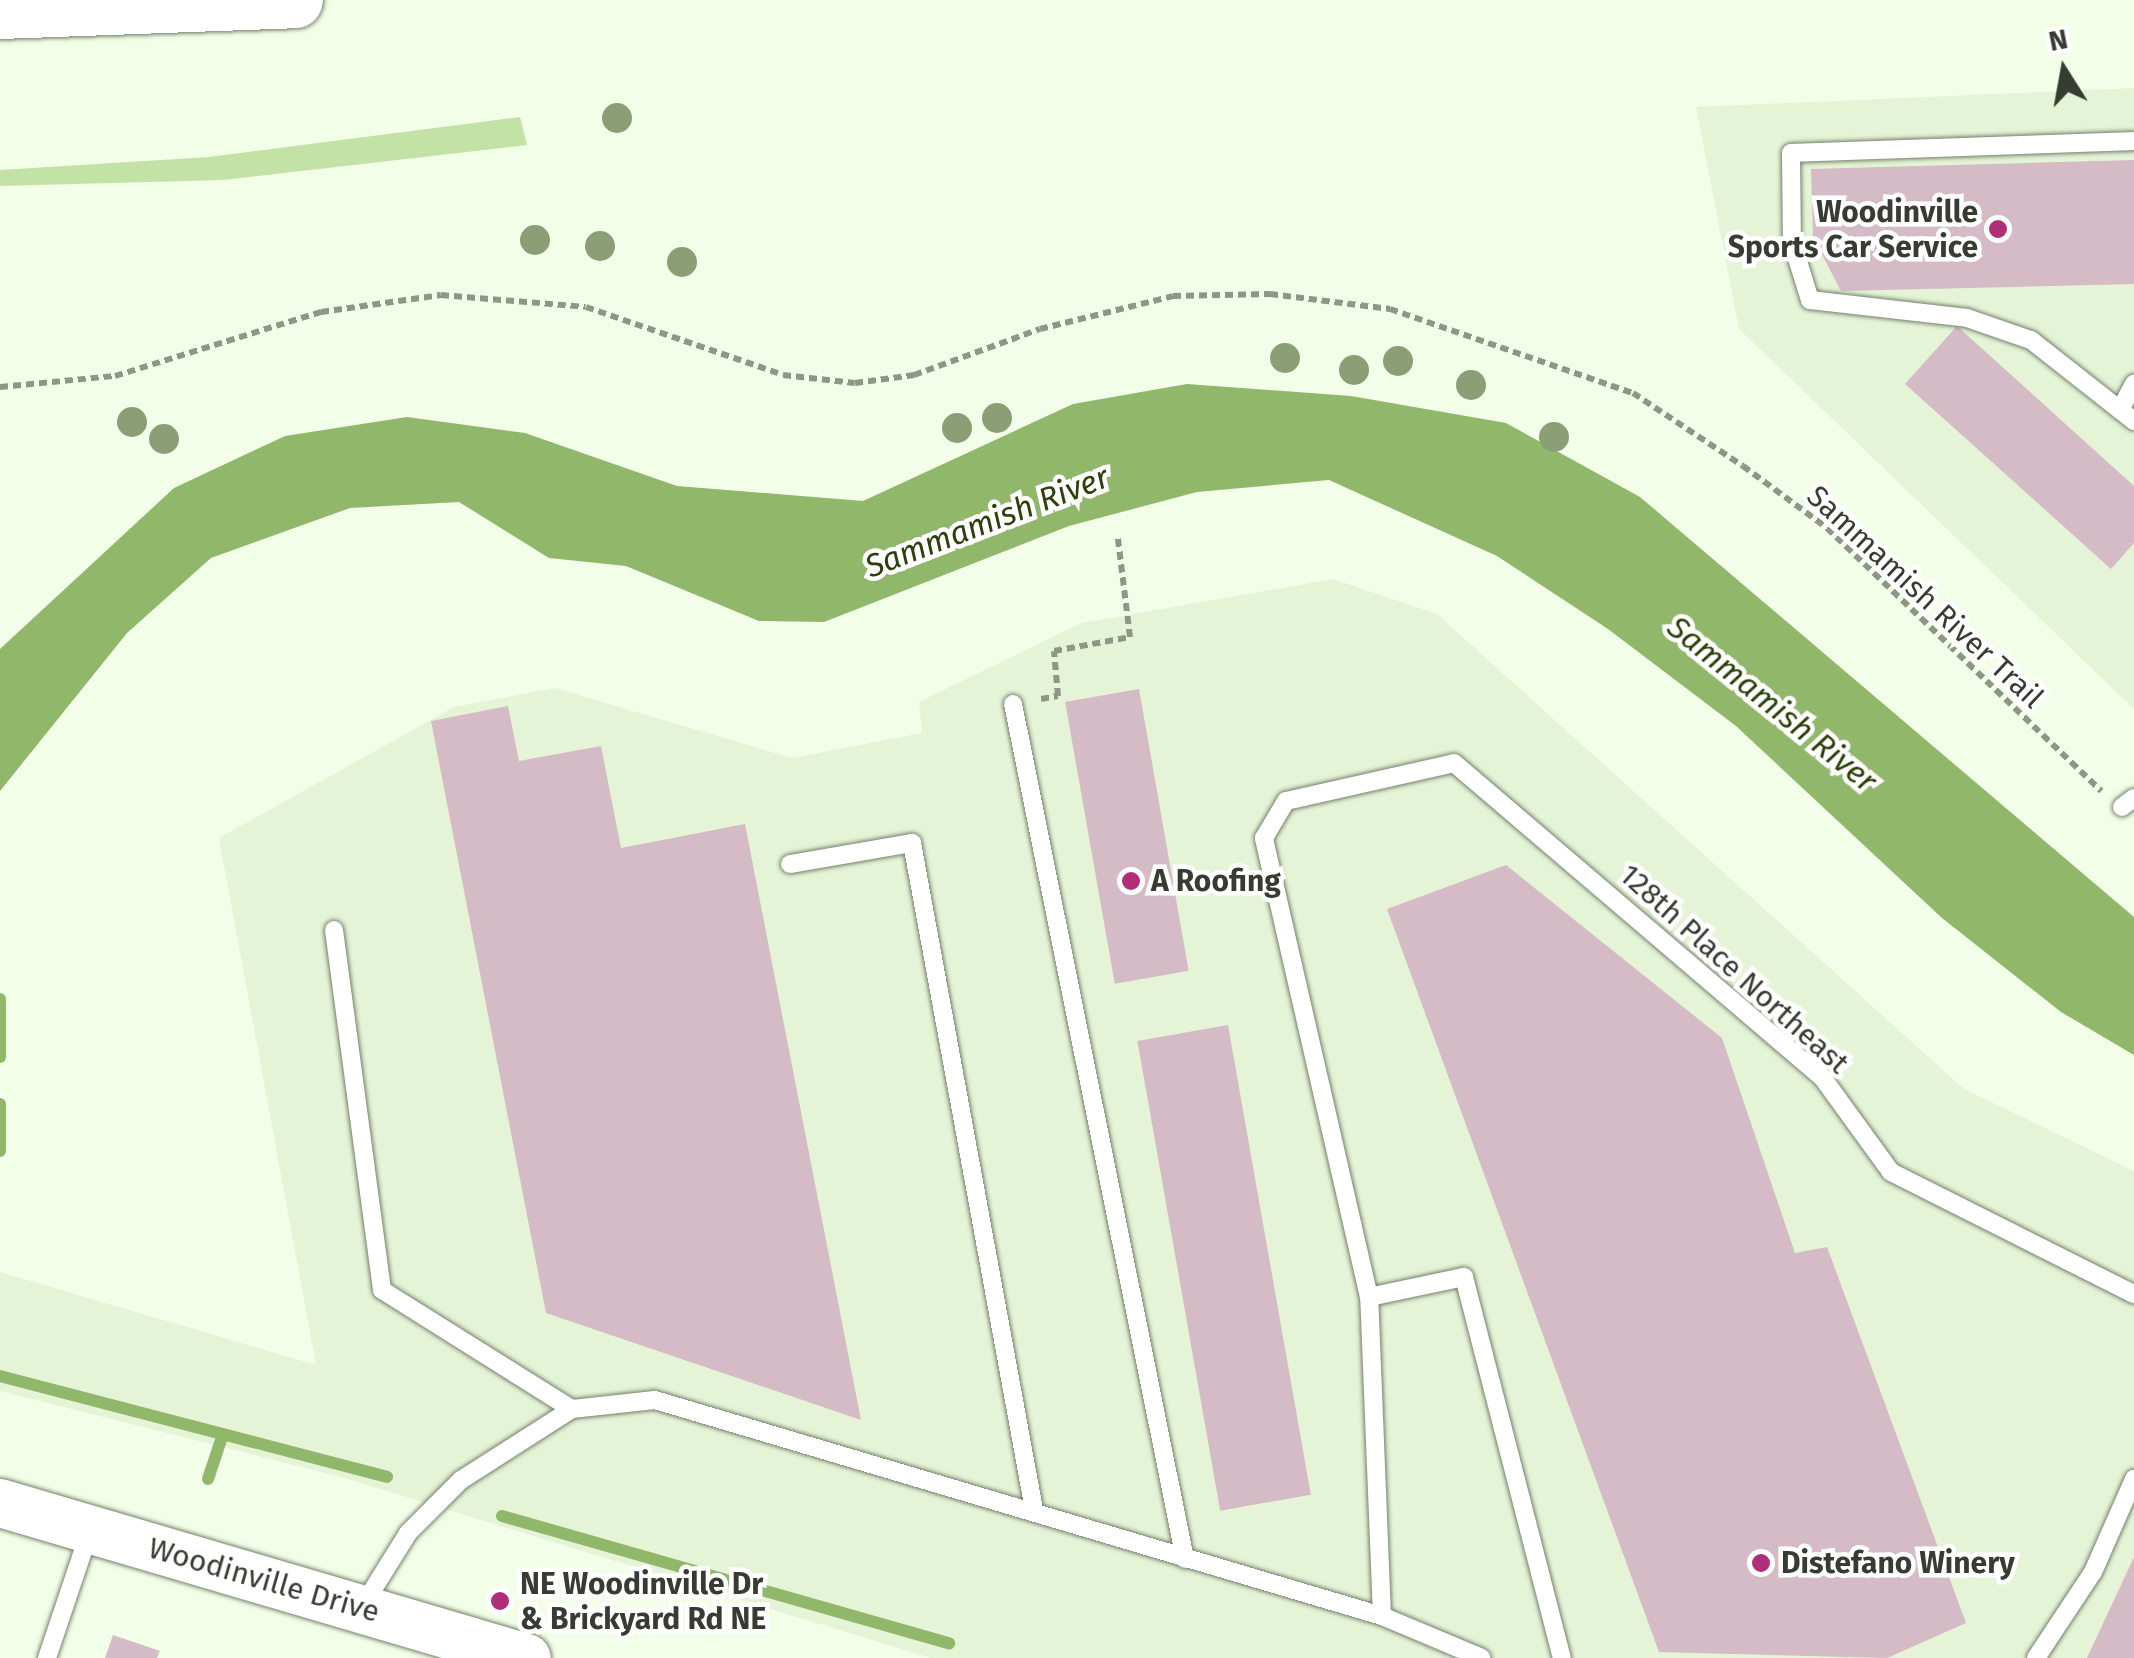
<!DOCTYPE html>
<html>
<head>
<meta charset="utf-8">
<style>
	body { margin:0 }
	#map { position:relative; width:2134px; height:1658px; overflow:hidden; background:#f2fee7; font-family:"Fira Sans",sans-serif }
	div>[style] { position:absolute }
	[style*='--x'] { left:calc(var(--x)*1px); top:calc(var(--y)*1px); width:calc(var(--w)*1px); rotate:calc(var(--a)*1deg) }
	.built>* { inset:0; background:#e5f4d7 }
	.green>* { inset:0; background:#c3e2a5 }
	.water>* { inset:0; background:#91b76a }
	.stream>* { height:12px; margin:-6px; padding:0 6px; transform-origin:6px; border-radius:6px; background:#91b76a }
	.building>* { inset:0; background:#d4bbc6; transform-origin:0 0 }
	.path>* { height:6px; margin-top:-3px; transform-origin:0; background:repeating-linear-gradient(90deg,#8e9686 0 8px,transparent 0 13px) }
	.roads { filter:drop-shadow(0 0 2px #75806c) drop-shadow(0 0 2px #75806c) }
	.lane>* { height:18px; margin:-9px; padding:0 9px; transform-origin:9px; border-radius:9px; background:#fff }
	.secondary>* { height:48px; margin:-24px; padding:0 24px; transform-origin:24px; border-radius:24px; background:#fff }
	.highway>* { height:55px; margin:-27.5px; padding:0 27.5px; transform-origin:27.5px; border-radius:27.5px; background:#fff }
	.trees>* { width:30px; height:30px; margin:-15px; border-radius:50%; background:#8b9e76 }
	.dots>* { width:28px; height:28px; translate:-50% -50%; box-sizing:border-box; border:5px solid #fff; border-radius:50% }
	span { translate:-50% -50%; white-space:nowrap; text-align:center; line-height:1.15; -webkit-text-stroke:9px #fff; paint-order:stroke }
	.poi-label { font-size:30px; color:#373c33; font-weight:700 }
	.right { translate:-100% -50%; text-align:right }
	.left { translate:0 -50%; text-align:left }
	.street-label { font-size:30px; color:#373c33 }
	.water-label { font-size:32px; color:#2a4209; font-style:italic }
	.north { position:absolute; left:2014px; top:20px; width:100px; height:100px; -webkit-text-stroke:8px #fff; paint-order:stroke; rotate:349deg; font-size:28px; font-weight:700; line-height:40px; text-align:center; color:#373c33 }
	.north::after { content:''; display:block; margin:auto; width:35px; height:45px; background:#373c33; clip-path:polygon(50% 0,100% 100%,50% 72%,0 100%) }
</style>
</head>
<body>
<div id="map">
	<div class="built">
		<i style="clip-path:polygon(2134px 88px,2134px 709px,1739px 329px,1696px 107px)"></i>
		<i style="clip-path:polygon(1333px 579px,1437px 614px,1964px 1089px,2134px 1171px,2134px 1658px,931px 1658px,341px 1477px,0 1391px,0 1272px,316px 1365px,219px 838px,454px 707px,555px 688px,792px 758px,922px 733px,919px 702px,1081px 623px)"></i>
	</div>
	<div class="green">
		<i style="clip-path:polygon(520px 117px,527px 145px,223px 180px,0 186px,0 170px,209px 157px)"></i>
	</div>
	<div class="water">
		<i style="clip-path:polygon(1187px 384px,1351px 396px,1506px 423px,1640px 497px,2134px 917px,2134px 1055px,2061px 1012px,1942px 918px,1736px 726px,1608px 629px,1497px 556px,1329px 480px,1197px 492px,1069px 526px,824px 622px,759px 621px,626px 566px,549px 558px,459px 502px,350px 508px,211px 558px,127px 633px,0 791px,0 649px,174px 488px,285px 436px,407px 417px,525px 433px,677px 486px,863px 501px,1073px 404px)"></i>
	</div>
	<div class="stream">
		<i style="--x:0;--y:999;--w:58;--a:90"></i>
		<i style="--x:0;--y:1104;--w:47;--a:90"></i>
		<i style="--x:0;--y:1376;--w:400;--a:14.6"></i>
		<i style="--x:208;--y:1479;--w:47;--a:-71.6"></i>
		<i style="--x:502;--y:1516;--w:465;--a:15.9"></i>
	</div>
	<div class="building">
		<i style="clip-path:polygon(2134px 160px,2134px 284px,1841px 291px,1813px 237px,1811px 169px)"></i>
		<i style="clip-path:polygon(1957px 326px,2134px 486px,2134px 543px,2111px 569px,1905px 384px)"></i>
		<i style="left:1139px;top:689px;width:286px;height:75px;rotate:80deg"></i>
		<i style="clip-path:polygon(508px 706px,519px 761px,601px 746px,621px 848px,745px 824px,861px 1420px,546px 1313px,431px 721px)"></i>
		<i style="clip-path:polygon(1506px 865px,1722px 1038px,1795px 1253px,1827px 1247px,1966px 1623px,1887px 1658px,1659px 1652px,1387px 909px)"></i>
		<i style="left:1228px;top:1025px;width:477px;height:92px;rotate:80deg"></i>
		<i style="clip-path:polygon(2134px 1557px,2134px 1658px,2087px 1658px)"></i>
		<i style="clip-path:polygon(113px 1635px,160px 1651px,157px 1658px,105px 1658px)"></i>
	</div>
	<div class="path">
		<i style="--x:0;--y:387;--w:116;--a:-5.5"></i>
		<i style="--x:115;--y:376;--w:216;--a:-17.3"></i>
		<i style="--x:321;--y:312;--w:121;--a:-8.1"></i>
		<i style="--x:441;--y:295;--w:145;--a:4.7"></i>
		<i style="--x:586;--y:307;--w:208;--a:19"></i>
		<i style="--x:783;--y:375;--w:72;--a:6.3"></i>
		<i style="--x:855;--y:383;--w:60;--a:-7.7"></i>
		<i style="--x:914;--y:375;--w:134;--a:-20.1"></i>
		<i style="--x:1040;--y:329;--w:137;--a:-13.9"></i>
		<i style="--x:1173;--y:296;--w:97;--a:-1.2"></i>
		<i style="--x:1270;--y:294;--w:121;--a:7.1"></i>
		<i style="--x:1390;--y:309;--w:257;--a:19.1"></i>
		<i style="--x:1633;--y:393;--w:132;--a:33.6"></i>
		<i style="--x:1743;--y:466;--w:104;--a:36.4"></i>
		<i style="--x:1827;--y:528;--w:380;--a:43.8"></i>
		<i style="--x:1041;--y:699;--w:17;--a:-10"></i>
		<i style="--x:1058;--y:696;--w:45;--a:-95.1"></i>
		<i style="--x:1054;--y:651;--w:77;--a:-10.4"></i>
		<i style="--x:1130;--y:637;--w:99;--a:-97"></i>
	</div>
	<div class="roads">
		<div class="lane">
			<i style="--x:2134;--y:141;--w:343;--a:178"></i>
			<i style="--x:1791;--y:153;--w:89;--a:89.4"></i>
			<i style="--x:1792;--y:242;--w:61;--a:72.8"></i>
			<i style="--x:1810;--y:300;--w:158;--a:6.5"></i>
			<i style="--x:1967;--y:318;--w:68;--a:19"></i>
			<i style="--x:2031;--y:340;--w:131;--a:38.2"></i>
			<i style="--x:2120;--y:410;--w:30;--a:-62"></i>
			<i style="--x:1013;--y:704;--w:872;--a:78.63"></i>
			<i style="--x:2122;--y:807;--w:15;--a:-37"></i>
			<i style="--x:790;--y:864;--w:124;--a:-9.8"></i>
			<i style="--x:912;--y:843;--w:678;--a:79.63"></i>
			<i style="--x:334;--y:930;--w:363;--a:82.4"></i>
			<i style="--x:382;--y:1290;--w:224;--a:32.1"></i>
			<i style="--x:572;--y:1409;--w:83;--a:-6.2"></i>
			<i style="--x:655;--y:1400;--w:758;--a:16.55"></i>
			<i style="--x:1382;--y:1616;--w:108;--a:22.8"></i>
			<i style="--x:1369;--y:1297;--w:471;--a:-102.9"></i>
			<i style="--x:1264;--y:838;--w:43;--a:-59.3"></i>
			<i style="--x:1286;--y:801;--w:172;--a:-12.7"></i>
			<i style="--x:1454;--y:763;--w:484;--a:40.5"></i>
			<i style="--x:1822;--y:1077;--w:117;--a:54"></i>
			<i style="--x:1891;--y:1172;--w:272;--a:26.7"></i>
			<i style="--x:362;--y:1607;--w:87;--a:-58.1"></i>
			<i style="--x:408;--y:1533;--w:75;--a:-45"></i>
			<i style="--x:461;--y:1480;--w:132;--a:-32.6"></i>
			<i style="--x:1382;--y:1616;--w:319;--a:-92.3"></i>
			<i style="--x:1369;--y:1297;--w:97;--a:-11.9"></i>
			<i style="--x:1464;--y:1277;--w:393;--a:75.6"></i>
			<i style="--x:47;--y:1658;--w:135;--a:-71.4"></i>
			<i style="--x:2036;--y:1658;--w:103;--a:-56.5"></i>
			<i style="--x:2093;--y:1572;--w:102;--a:-66.2"></i>
		</div>
		<div class="secondary">
			<i style="--x:0;--y:1503;--w:549;--a:16.39"></i>
		</div>
		<div class="highway">
			<i style="--x:0;--y:11;--w:295;--a:-2.1"></i>
		</div>
	</div>
	<div class="trees">
		<i style="left:617px;top:118px"></i>
		<i style="left:535px;top:240px"></i>
		<i style="left:600px;top:246px"></i>
		<i style="left:682px;top:262px"></i>
		<i style="left:1285px;top:358px"></i>
		<i style="left:1398px;top:361px"></i>
		<i style="left:1354px;top:370px"></i>
		<i style="left:1471px;top:385px"></i>
		<i style="left:997px;top:418px"></i>
		<i style="left:132px;top:422px"></i>
		<i style="left:957px;top:428px"></i>
		<i style="left:1554px;top:437px"></i>
		<i style="left:164px;top:439px"></i>
	</div>
	<div class="dots">
		<i style="left:1998px;top:229px;background:#b02e77"></i>
		<i style="left:1131px;top:881px;background:#b02e77"></i>
		<i style="left:1761px;top:1563px;background:#b02e77"></i>
		<i style="left:500px;top:1601px;background:#b02e77"></i>
	</div>
	<div class="poi-label">
		<span class="right" style="left:1978px;top:229px">Woodinville<br>Sports Car Service</span>
		<span class="left" style="left:1151px;top:881px">A Roofing</span>
		<span class="left" style="left:1781px;top:1563px">Distefano Winery</span>
		<span class="left" style="left:520px;top:1601px">NE Woodinville Dr<br>&amp; Brickyard Rd NE</span>
	</div>
	<div class="street-label">
		<span style="left:1925px;top:597px;rotate:43deg">Sammamish River Trail</span>
		<span style="left:1734px;top:969px;rotate:42deg">128th Place Northeast</span>
		<span style="left:264px;top:1580px;rotate:16deg">Woodinville Drive</span>
	</div>
	<div class="water-label">
		<span style="left:987px;top:522px;rotate:-21deg">Sammamish River</span>
		<span style="left:1772px;top:704px;rotate:39deg">Sammamish River</span>
	</div>
	<div class="north">N</div>
</div>
</body>
</html>
